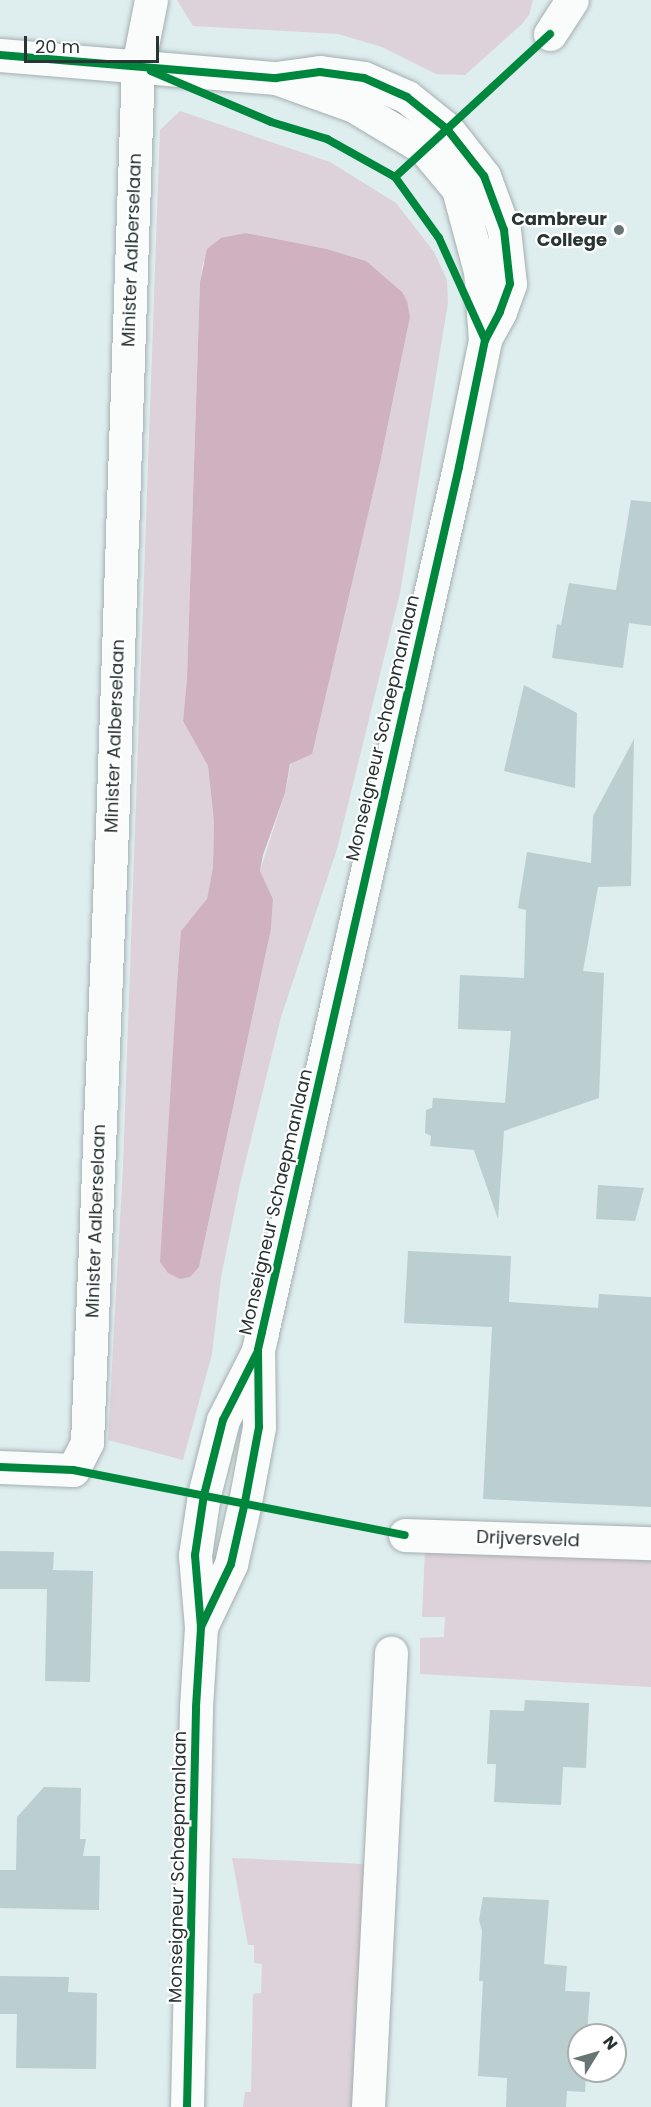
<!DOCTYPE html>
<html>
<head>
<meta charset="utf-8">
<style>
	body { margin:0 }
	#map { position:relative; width:651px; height:2107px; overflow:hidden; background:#deedee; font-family:Poppins,sans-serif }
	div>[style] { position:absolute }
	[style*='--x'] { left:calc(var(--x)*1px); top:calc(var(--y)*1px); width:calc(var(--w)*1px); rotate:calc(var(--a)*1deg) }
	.green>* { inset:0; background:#ddd2d9 }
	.water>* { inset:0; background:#cfb1c0 }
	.building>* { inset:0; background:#bbced0 }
	.roads { filter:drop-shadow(0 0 2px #a4afb0) drop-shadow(0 0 2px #a4afb0) }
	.minor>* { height:33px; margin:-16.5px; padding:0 16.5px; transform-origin:16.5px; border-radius:16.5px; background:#fafcfc }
	.major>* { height:33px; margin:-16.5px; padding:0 16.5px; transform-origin:16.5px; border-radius:16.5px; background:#fafcfc }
	.cycleway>* { height:8px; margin:-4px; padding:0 4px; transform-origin:4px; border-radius:4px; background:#00873e }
	.dots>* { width:16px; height:16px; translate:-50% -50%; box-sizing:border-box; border:3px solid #fff; border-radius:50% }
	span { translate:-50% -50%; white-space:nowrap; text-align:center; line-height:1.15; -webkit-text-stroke:4.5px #fff; paint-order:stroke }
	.poi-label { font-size:18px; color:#293434; font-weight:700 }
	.right { translate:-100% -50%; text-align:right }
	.street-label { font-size:18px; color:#293434 }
	.north { position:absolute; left:567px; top:2023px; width:60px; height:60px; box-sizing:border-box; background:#fff; border:2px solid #a9aeae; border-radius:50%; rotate:53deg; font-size:16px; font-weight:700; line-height:24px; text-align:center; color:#293434 }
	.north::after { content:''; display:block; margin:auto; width:21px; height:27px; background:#687575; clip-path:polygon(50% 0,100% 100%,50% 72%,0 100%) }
	.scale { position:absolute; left:24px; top:36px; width:135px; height:27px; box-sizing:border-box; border:3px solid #293434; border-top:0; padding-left:8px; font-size:18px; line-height:21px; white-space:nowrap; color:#293434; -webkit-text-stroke:4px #fff; paint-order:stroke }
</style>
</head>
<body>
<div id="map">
	<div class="green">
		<i style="clip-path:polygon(177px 0,533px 0,529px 15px,522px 24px,465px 75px,436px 74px,382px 47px,338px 34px,193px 26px)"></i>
		<i style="clip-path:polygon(evenodd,180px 111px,330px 162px,396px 203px,434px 252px,447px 280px,448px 303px,400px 593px,337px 849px,281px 1017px,240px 1184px,221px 1277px,212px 1354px,183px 1460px,108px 1440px,123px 1166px,160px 130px,180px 111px,246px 233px,327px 249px,366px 261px,410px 317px,380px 463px,335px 651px,298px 759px,291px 764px,285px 793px,260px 871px,273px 899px,271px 929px,199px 1267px,181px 931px,207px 900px,213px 867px,214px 822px,208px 766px,183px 721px,187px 679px,200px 282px,203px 262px,246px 233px)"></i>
		<i style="clip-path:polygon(425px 1549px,651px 1558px,651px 1687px,420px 1674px,420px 1638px,444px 1637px,445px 1617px,422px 1617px)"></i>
		<i style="clip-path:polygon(232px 1858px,364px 1864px,353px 2107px,243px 2107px,245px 2092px,251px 2092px,253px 1994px,261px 1993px,262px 1964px,254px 1963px,254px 1945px,248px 1945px)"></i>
	</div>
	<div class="water">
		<i style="clip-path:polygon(246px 233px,327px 249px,366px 261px,402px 292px,407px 301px,410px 317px,380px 463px,312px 754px,290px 764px,285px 793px,263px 855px,260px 871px,273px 899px,271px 929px,199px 1267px,190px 1277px,180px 1279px,168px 1273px,160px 1262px,177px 985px,181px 931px,207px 899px,213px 867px,214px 822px,208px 766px,183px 721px,187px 679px,200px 282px,207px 249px,221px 238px)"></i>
	</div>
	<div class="building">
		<i style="clip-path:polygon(631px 500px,651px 502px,651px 626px,629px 623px,623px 668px,552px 658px,557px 624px,561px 625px,569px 583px,616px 590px)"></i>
		<i style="clip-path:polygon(524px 685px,577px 713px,575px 788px,504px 771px)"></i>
		<i style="clip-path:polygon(634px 739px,631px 886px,598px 887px,583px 971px,604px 973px,599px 1098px,504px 1131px,498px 1219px,474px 1150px,430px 1146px,431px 1136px,425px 1133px,426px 1110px,432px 1108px,433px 1098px,505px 1103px,511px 1031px,458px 1029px,460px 975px,524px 978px,526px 910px,518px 908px,527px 852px,591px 863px,593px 816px)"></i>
		<i style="clip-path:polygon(598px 1185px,644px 1188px,635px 1221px,596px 1219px)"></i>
		<i style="clip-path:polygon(408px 1251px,511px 1256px,509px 1302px,598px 1308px,599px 1294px,651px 1297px,651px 1507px,483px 1499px,492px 1327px,404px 1323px)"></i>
		<i style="clip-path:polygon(0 1551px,54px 1552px,53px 1570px,93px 1571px,90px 1682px,45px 1681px,47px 1589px,0 1589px)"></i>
		<i style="clip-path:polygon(525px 1700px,589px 1703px,586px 1768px,563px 1767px,561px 1805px,494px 1802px,496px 1764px,487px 1764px,490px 1710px,524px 1711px)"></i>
		<i style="clip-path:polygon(44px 1787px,81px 1788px,80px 1839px,86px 1839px,83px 1856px,100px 1856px,99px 1910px,0 1908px,0 1870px,16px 1870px,17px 1817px)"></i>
		<i style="clip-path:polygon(483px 1897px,549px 1900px,544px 1964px,567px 1966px,565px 1991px,590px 1992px,587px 2035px,579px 2035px,579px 2071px,586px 2071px,585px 2092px,567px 2091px,566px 2107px,506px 2107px,507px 2078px,478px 2076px,483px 1981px,479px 1981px,482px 1931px,479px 1920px)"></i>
		<i style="clip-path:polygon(0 1976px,69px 1977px,68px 1992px,97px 1993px,96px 2069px,16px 2068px,17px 2014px,0 2014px)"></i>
	</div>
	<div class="roads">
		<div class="minor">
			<i style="--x:550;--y:34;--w:40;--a:-57.1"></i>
			<i style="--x:0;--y:1467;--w:73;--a:2.4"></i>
			<i style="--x:73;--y:1470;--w:31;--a:-63"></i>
			<i style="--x:87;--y:1442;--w:615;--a:-87.67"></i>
			<i style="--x:112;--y:828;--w:762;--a:-88.05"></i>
			<i style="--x:138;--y:66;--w:67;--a:-78.9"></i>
			<i style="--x:405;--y:1535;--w:246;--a:1.9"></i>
			<i style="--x:368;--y:2107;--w:455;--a:-87.1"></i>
		</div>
		<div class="major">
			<i style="--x:0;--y:55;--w:277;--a:4.8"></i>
			<i style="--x:276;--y:78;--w:44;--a:-7.8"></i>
			<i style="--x:320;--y:72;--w:44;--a:7.8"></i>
			<i style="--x:364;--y:78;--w:47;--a:23.8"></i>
			<i style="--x:407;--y:97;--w:51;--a:38.7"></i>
			<i style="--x:447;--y:129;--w:60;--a:51.8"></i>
			<i style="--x:484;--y:176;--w:58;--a:69.7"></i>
			<i style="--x:504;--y:230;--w:54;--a:83.7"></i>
			<i style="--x:510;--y:284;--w:30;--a:110"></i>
			<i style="--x:500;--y:312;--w:29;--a:119"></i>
			<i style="--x:201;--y:1627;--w:70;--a:-64.5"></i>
			<i style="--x:231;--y:1564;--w:64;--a:-77.3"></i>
			<i style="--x:245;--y:1502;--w:76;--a:-79.4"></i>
			<i style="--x:259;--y:1427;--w:77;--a:-90.7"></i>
			<i style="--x:258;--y:1350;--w:18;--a:-77"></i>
			<i style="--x:262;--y:1332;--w:887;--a:-77.17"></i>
			<i style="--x:459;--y:467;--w:130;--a:-78.4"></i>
			<i style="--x:485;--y:340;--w:69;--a:-94.1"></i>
			<i style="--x:480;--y:271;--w:85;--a:-105"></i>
			<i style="--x:458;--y:189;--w:53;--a:-129.7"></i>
			<i style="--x:424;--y:148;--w:82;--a:-149"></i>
			<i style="--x:354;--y:106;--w:83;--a:-160.3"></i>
			<i style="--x:187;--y:2107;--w:400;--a:-88.7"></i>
			<i style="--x:196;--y:1707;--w:80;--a:-86.4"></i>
			<i style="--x:201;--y:1627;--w:72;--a:-94.8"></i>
			<i style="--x:195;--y:1555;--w:61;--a:-81.5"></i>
			<i style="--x:204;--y:1495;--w:77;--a:-75.8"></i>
			<i style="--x:223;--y:1420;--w:73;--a:-63.1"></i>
		</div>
	</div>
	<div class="cycleway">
		<i style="--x:0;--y:55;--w:277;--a:4.8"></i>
		<i style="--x:276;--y:78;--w:44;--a:-7.8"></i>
		<i style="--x:320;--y:72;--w:44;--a:7.8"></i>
		<i style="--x:364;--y:78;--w:47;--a:23.8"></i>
		<i style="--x:407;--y:97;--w:51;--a:38.7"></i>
		<i style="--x:447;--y:129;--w:60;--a:51.8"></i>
		<i style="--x:484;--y:176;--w:58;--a:69.7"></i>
		<i style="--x:504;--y:230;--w:54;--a:83.7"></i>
		<i style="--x:510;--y:284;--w:30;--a:110"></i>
		<i style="--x:500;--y:312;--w:32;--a:118"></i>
		<i style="--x:485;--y:340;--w:130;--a:101.6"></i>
		<i style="--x:459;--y:467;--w:887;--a:102.83"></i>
		<i style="--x:262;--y:1332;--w:18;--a:103"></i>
		<i style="--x:258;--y:1350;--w:77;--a:89.3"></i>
		<i style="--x:259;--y:1427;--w:76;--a:100.6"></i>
		<i style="--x:245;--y:1502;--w:64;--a:102.7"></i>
		<i style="--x:231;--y:1564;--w:70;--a:115.5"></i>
		<i style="--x:151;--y:71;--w:130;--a:23"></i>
		<i style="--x:271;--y:122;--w:59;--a:16.9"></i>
		<i style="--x:327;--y:139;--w:78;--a:29.2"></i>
		<i style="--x:395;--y:177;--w:75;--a:54.2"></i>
		<i style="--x:439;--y:238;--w:112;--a:65.7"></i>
		<i style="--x:395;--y:177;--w:211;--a:-42.7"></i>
		<i style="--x:0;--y:1467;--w:73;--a:2.4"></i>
		<i style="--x:73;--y:1470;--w:338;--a:11.1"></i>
		<i style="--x:187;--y:2107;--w:400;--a:-88.7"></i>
		<i style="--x:196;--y:1707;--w:80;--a:-86.4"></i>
		<i style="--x:201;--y:1627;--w:72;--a:-94.8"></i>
		<i style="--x:195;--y:1555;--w:61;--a:-81.5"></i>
		<i style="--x:204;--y:1495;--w:77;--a:-75.8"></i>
		<i style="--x:223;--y:1420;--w:75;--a:-63.1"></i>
	</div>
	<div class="dots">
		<i style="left:619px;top:230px;background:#687575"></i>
	</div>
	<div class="poi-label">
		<span class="right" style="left:607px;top:230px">Cambreur<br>College</span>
	</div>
	<div class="street-label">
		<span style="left:132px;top:250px;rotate:-88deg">Minister Aalberselaan</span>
		<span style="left:383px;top:728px;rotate:-77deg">Monseigneur Schaepmanlaan</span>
		<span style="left:115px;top:736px;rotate:-88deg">Minister Aalberselaan</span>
		<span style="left:276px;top:1202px;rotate:-77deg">Monseigneur Schaepmanlaan</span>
		<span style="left:96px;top:1221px;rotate:-88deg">Minister Aalberselaan</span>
		<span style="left:528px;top:1539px;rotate:2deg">Drijversveld</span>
		<span style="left:178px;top:1867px;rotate:-89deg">Monseigneur Schaepmanlaan</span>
	</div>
	<div class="north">N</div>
	<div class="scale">20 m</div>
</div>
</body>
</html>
